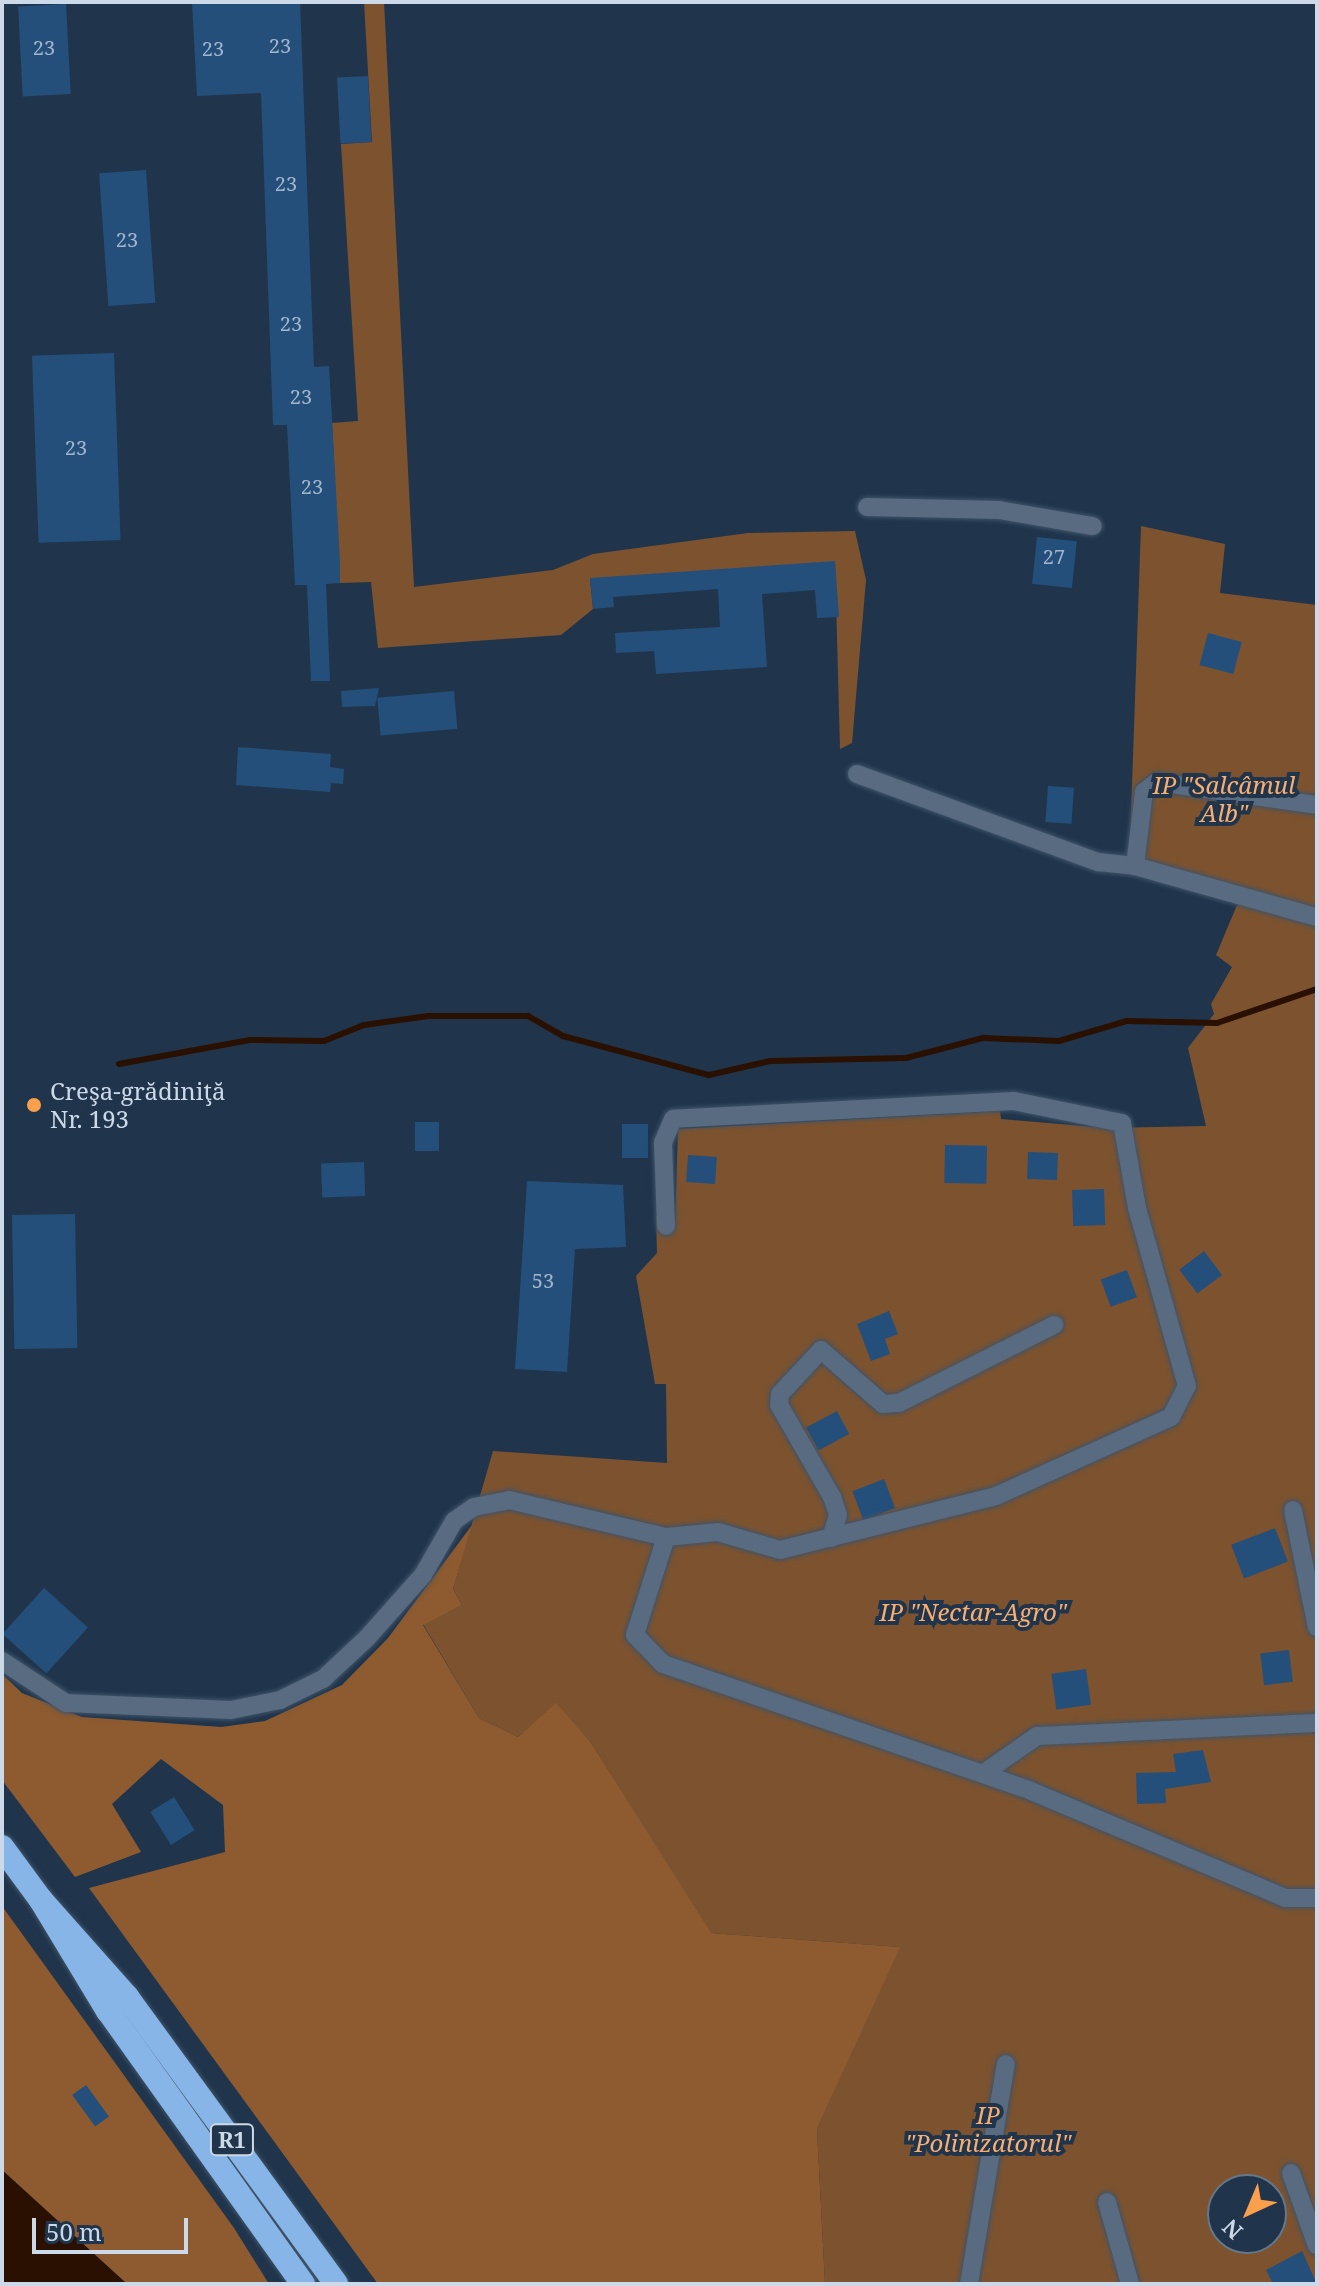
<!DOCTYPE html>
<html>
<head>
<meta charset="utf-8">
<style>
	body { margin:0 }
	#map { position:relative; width:1319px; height:2286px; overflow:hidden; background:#20354c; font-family:"Noto Serif",serif }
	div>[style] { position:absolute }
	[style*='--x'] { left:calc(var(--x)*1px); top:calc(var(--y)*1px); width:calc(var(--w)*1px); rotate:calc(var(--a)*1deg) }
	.green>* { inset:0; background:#7d532f }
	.forest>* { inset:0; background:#8d5b2f }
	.water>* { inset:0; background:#291000 }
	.stream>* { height:6px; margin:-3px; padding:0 3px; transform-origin:3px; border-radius:3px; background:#291000 }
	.building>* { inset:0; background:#244f7b; transform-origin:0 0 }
	.roads { filter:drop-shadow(0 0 2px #3f5368) drop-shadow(0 0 2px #3f5368) }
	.street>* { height:18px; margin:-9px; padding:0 9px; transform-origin:9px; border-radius:9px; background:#586b80 }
	.highway>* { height:24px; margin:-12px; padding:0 12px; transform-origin:12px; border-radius:12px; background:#87b5e8 }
	.dots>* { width:22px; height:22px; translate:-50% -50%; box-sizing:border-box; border:4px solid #20354c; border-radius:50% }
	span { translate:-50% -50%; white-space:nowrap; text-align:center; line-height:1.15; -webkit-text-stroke:8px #20354c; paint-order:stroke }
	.number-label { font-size:20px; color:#a2b6cd }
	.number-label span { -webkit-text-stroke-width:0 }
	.shield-label span { padding:2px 6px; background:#20354c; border:2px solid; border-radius:6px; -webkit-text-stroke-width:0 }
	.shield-label { font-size:22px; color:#ccd9e8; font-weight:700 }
	.park-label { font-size:24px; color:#f9ae6f; font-style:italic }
	.poi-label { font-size:24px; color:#ccd9e8 }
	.left { translate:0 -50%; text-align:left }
	.frame { position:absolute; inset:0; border:4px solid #ccd9e8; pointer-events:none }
	.north { position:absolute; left:1207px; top:2174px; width:80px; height:80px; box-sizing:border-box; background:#20354c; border:2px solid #65778a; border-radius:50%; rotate:224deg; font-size:22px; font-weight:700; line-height:32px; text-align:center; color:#ccd9e8 }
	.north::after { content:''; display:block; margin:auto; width:28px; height:36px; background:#f9a04d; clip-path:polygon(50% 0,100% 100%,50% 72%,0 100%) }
	.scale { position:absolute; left:32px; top:2218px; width:156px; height:36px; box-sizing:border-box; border:4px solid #ccd9e8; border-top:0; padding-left:10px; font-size:24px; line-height:28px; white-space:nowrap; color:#ccd9e8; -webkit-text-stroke:6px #20354c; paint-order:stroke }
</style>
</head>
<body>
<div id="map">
	<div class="green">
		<i style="clip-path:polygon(364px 2px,384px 2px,414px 587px,553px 570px,593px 554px,748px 533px,855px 531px,866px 580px,852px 743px,840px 749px,835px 562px,590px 579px,593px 609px,561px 635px,378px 648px,371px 582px,340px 583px,332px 423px,358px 421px,341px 144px,372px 142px)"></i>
		<i style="clip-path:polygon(evenodd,1141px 526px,1225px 544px,1220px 593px,1317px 605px,1317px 2284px,825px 2284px,817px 2129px,899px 1947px,710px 1933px,590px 1741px,556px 1704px,518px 1737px,479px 1718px,423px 1624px,462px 1605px,453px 1589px,493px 1451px,667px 1463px,666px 1384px,655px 1384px,636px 1276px,657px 1253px,656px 1216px,675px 1223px,678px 1129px,1000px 1111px,1001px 1119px,1107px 1128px,1206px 1126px,1188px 1048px,1214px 1014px,1211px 1004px,1232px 967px,1216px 955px,1240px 898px,1129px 872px,1141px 526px,1223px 2190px,1271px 2190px,1271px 2238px,1223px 2238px,1223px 2190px)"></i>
	</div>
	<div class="forest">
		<i style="clip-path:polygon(472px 1525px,453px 1589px,462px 1605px,423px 1625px,479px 1718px,518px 1737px,556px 1703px,590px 1741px,711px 1933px,900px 1947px,817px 2129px,825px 2284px,378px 2284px,89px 1888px,225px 1852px,223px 1805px,161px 1759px,112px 1804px,141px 1852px,75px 1877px,2px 1780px,2px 1674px,22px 1693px,82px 1717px,221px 1727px,265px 1721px,342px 1685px,388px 1638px)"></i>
		<i style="clip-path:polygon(2px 1906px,234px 2228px,269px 2284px,127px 2284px,2px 2170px)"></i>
	</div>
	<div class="water">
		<i style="clip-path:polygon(2px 2170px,127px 2284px,2px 2284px)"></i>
	</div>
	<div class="stream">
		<i style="--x:119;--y:1064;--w:133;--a:-10.4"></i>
		<i style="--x:250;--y:1040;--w:74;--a:0.8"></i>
		<i style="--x:324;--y:1041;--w:43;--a:-21.8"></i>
		<i style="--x:364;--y:1025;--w:65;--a:-8"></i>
		<i style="--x:428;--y:1016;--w:100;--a:0"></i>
		<i style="--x:528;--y:1016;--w:40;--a:29.7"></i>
		<i style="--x:563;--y:1036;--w:151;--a:15"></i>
		<i style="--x:709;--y:1075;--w:63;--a:-12.9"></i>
		<i style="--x:770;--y:1061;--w:136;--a:-1.3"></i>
		<i style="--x:906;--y:1058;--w:80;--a:-14.6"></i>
		<i style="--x:983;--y:1038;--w:76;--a:2.3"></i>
		<i style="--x:1059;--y:1041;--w:71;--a:-16.4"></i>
		<i style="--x:1127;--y:1021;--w:90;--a:1.3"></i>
		<i style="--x:1217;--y:1023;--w:106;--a:-18.8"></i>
	</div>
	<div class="building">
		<i style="clip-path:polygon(192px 2px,300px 2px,314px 367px,329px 366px,340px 561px,340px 583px,326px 584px,330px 681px,311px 681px,307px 585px,295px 585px,287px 425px,273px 425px,261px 93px,197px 96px)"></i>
		<i style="left:66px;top:4px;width:90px;height:48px;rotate:87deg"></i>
		<i style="left:368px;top:76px;width:66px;height:31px;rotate:87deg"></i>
		<i style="left:146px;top:170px;width:133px;height:47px;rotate:86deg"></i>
		<i style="left:114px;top:353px;width:187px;height:82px;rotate:88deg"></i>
		<i style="left:1037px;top:537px;width:40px;height:47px;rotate:6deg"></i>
		<i style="clip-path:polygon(835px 561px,839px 617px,817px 618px,815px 590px,762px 594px,767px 667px,656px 674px,654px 651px,616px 653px,615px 633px,720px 627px,718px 589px,613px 597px,614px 607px,593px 609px,590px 578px)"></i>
		<i style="left:1208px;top:633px;width:35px;height:33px;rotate:15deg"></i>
		<i style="clip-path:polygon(379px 688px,375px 706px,342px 707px,341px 691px)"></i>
		<i style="left:454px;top:691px;width:38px;height:77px;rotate:85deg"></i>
		<i style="clip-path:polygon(238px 747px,331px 754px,330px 767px,344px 769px,343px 784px,331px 783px,330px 792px,236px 785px)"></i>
		<i style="left:1048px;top:786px;width:26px;height:36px;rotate:4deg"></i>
		<i style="left:415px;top:1122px;width:24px;height:29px"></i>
		<i style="left:622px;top:1124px;width:26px;height:34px"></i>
		<i style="left:945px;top:1145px;width:42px;height:38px;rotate:1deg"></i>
		<i style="left:1028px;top:1152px;width:30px;height:27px;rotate:2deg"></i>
		<i style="left:688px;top:1155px;width:29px;height:27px;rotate:4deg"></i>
		<i style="left:364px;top:1162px;width:34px;height:43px;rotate:88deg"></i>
		<i style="clip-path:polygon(527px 1181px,623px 1185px,626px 1247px,575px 1249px,567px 1372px,515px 1369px)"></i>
		<i style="left:1104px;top:1189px;width:36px;height:32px;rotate:88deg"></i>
		<i style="left:75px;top:1214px;width:134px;height:63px;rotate:89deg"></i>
		<i style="left:1204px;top:1251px;width:30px;height:31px;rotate:53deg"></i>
		<i style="left:1127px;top:1270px;width:29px;height:28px;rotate:70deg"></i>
		<i style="clip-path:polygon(889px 1311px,898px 1334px,885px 1339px,890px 1354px,871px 1361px,857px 1324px)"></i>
		<i style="left:837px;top:1411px;width:26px;height:35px;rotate:62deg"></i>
		<i style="left:884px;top:1479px;width:31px;height:34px;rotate:69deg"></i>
		<i style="left:1275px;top:1528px;width:36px;height:47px;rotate:69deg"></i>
		<i style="left:44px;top:1588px;width:59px;height:62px;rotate:42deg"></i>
		<i style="left:1289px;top:1650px;width:32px;height:29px;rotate:83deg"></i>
		<i style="left:1086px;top:1669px;width:36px;height:35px;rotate:82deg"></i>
		<i style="clip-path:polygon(1203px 1750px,1211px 1782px,1165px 1789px,1166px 1803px,1137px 1804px,1136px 1773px,1176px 1772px,1173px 1754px)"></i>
		<i style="left:174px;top:1797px;width:39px;height:28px;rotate:58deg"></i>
		<i style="left:86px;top:2085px;width:39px;height:17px;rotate:54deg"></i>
		<i style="clip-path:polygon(1302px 2251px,1317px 2284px,1273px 2284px,1266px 2270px)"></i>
	</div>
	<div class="roads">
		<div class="street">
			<i style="--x:867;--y:507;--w:132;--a:1.3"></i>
			<i style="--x:999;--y:510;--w:95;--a:9.7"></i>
			<i style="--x:857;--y:774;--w:257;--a:20.1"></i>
			<i style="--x:1098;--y:862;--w:37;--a:6"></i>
			<i style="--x:1135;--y:866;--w:189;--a:15.7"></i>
			<i style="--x:1135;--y:866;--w:75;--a:-83.1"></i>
			<i style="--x:1144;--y:792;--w:16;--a:-38"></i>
			<i style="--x:1157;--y:782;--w:162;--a:8.2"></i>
			<i style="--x:1293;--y:1510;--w:120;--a:78.5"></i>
			<i style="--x:666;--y:1537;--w:103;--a:107.6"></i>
			<i style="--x:635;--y:1635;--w:40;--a:46"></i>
			<i style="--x:663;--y:1664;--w:389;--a:19"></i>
			<i style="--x:1031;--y:1791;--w:276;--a:22.8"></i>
			<i style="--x:1285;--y:1898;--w:32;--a:0"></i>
			<i style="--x:831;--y:1538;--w:24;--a:-73"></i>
			<i style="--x:838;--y:1515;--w:19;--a:-108"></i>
			<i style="--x:832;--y:1497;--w:106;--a:-119.9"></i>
			<i style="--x:779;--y:1405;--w:11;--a:-85"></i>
			<i style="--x:780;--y:1394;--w:60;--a:-47"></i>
			<i style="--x:821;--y:1350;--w:82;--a:41.1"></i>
			<i style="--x:883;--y:1404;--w:16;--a:-4"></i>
			<i style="--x:899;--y:1403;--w:174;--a:-26.7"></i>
			<i style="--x:2;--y:1661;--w:77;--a:33.3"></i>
			<i style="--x:66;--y:1703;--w:165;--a:2.4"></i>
			<i style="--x:231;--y:1710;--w:50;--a:-11.5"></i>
			<i style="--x:280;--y:1700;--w:48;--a:-26"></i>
			<i style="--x:323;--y:1679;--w:60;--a:-43"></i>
			<i style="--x:367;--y:1638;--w:84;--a:-48.4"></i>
			<i style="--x:423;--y:1575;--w:62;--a:-60.1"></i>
			<i style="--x:454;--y:1521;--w:24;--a:-35"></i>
			<i style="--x:474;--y:1507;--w:36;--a:-11"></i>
			<i style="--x:509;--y:1500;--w:161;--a:13.3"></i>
			<i style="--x:666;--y:1537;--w:52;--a:-5.5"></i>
			<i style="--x:718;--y:1532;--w:65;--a:16.2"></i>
			<i style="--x:780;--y:1550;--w:223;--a:-14"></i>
			<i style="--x:996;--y:1496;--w:192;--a:-24.3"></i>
			<i style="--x:1171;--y:1417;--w:35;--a:-63"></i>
			<i style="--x:1187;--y:1386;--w:185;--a:-105.7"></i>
			<i style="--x:1137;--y:1208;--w:86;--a:-100"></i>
			<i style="--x:1122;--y:1123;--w:110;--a:-168.5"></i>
			<i style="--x:1014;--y:1101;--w:341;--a:177"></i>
			<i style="--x:673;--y:1119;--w:26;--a:113"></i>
			<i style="--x:663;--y:1143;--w:83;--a:87.9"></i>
			<i style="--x:984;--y:1773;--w:65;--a:-34.9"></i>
			<i style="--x:1037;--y:1736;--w:280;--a:-2.7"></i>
			<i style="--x:1291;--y:2173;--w:77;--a:70.4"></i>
			<i style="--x:1107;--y:2202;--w:85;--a:74.3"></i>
			<i style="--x:969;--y:2284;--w:223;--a:-80.5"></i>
		</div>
		<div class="highway">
			<i style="--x:2;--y:1847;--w:66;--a:53.7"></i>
			<i style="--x:303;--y:2284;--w:335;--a:-125.5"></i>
			<i style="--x:108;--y:2011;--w:130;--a:-121.1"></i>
			<i style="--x:41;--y:1900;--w:130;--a:48.4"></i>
			<i style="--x:127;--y:1997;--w:355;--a:53.9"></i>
		</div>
	</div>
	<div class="dots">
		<i style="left:34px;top:1105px;background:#f9a04d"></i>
	</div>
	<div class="number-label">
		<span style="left:280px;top:45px">23</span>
		<span style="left:44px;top:47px">23</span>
		<span style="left:213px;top:48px">23</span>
		<span style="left:286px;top:183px">23</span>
		<span style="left:127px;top:239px">23</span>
		<span style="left:291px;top:323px">23</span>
		<span style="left:301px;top:396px">23</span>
		<span style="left:76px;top:447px">23</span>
		<span style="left:312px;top:486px">23</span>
		<span style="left:1054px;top:556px">27</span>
		<span style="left:543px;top:1280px">53</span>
	</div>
	<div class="shield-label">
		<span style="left:232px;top:2140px">R1</span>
	</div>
	<div class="park-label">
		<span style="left:1224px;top:799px">IP "Salcâmul<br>Alb"</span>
		<span style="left:973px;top:1612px">IP "Nectar-Agro"</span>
		<span style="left:988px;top:2129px">IP<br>"Polinizatorul"</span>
	</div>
	<div class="poi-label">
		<span class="left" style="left:50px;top:1105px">Creşa-grădiniţă<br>Nr. 193</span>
	</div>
	<div class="frame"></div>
	<div class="north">N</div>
	<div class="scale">50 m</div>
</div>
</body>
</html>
